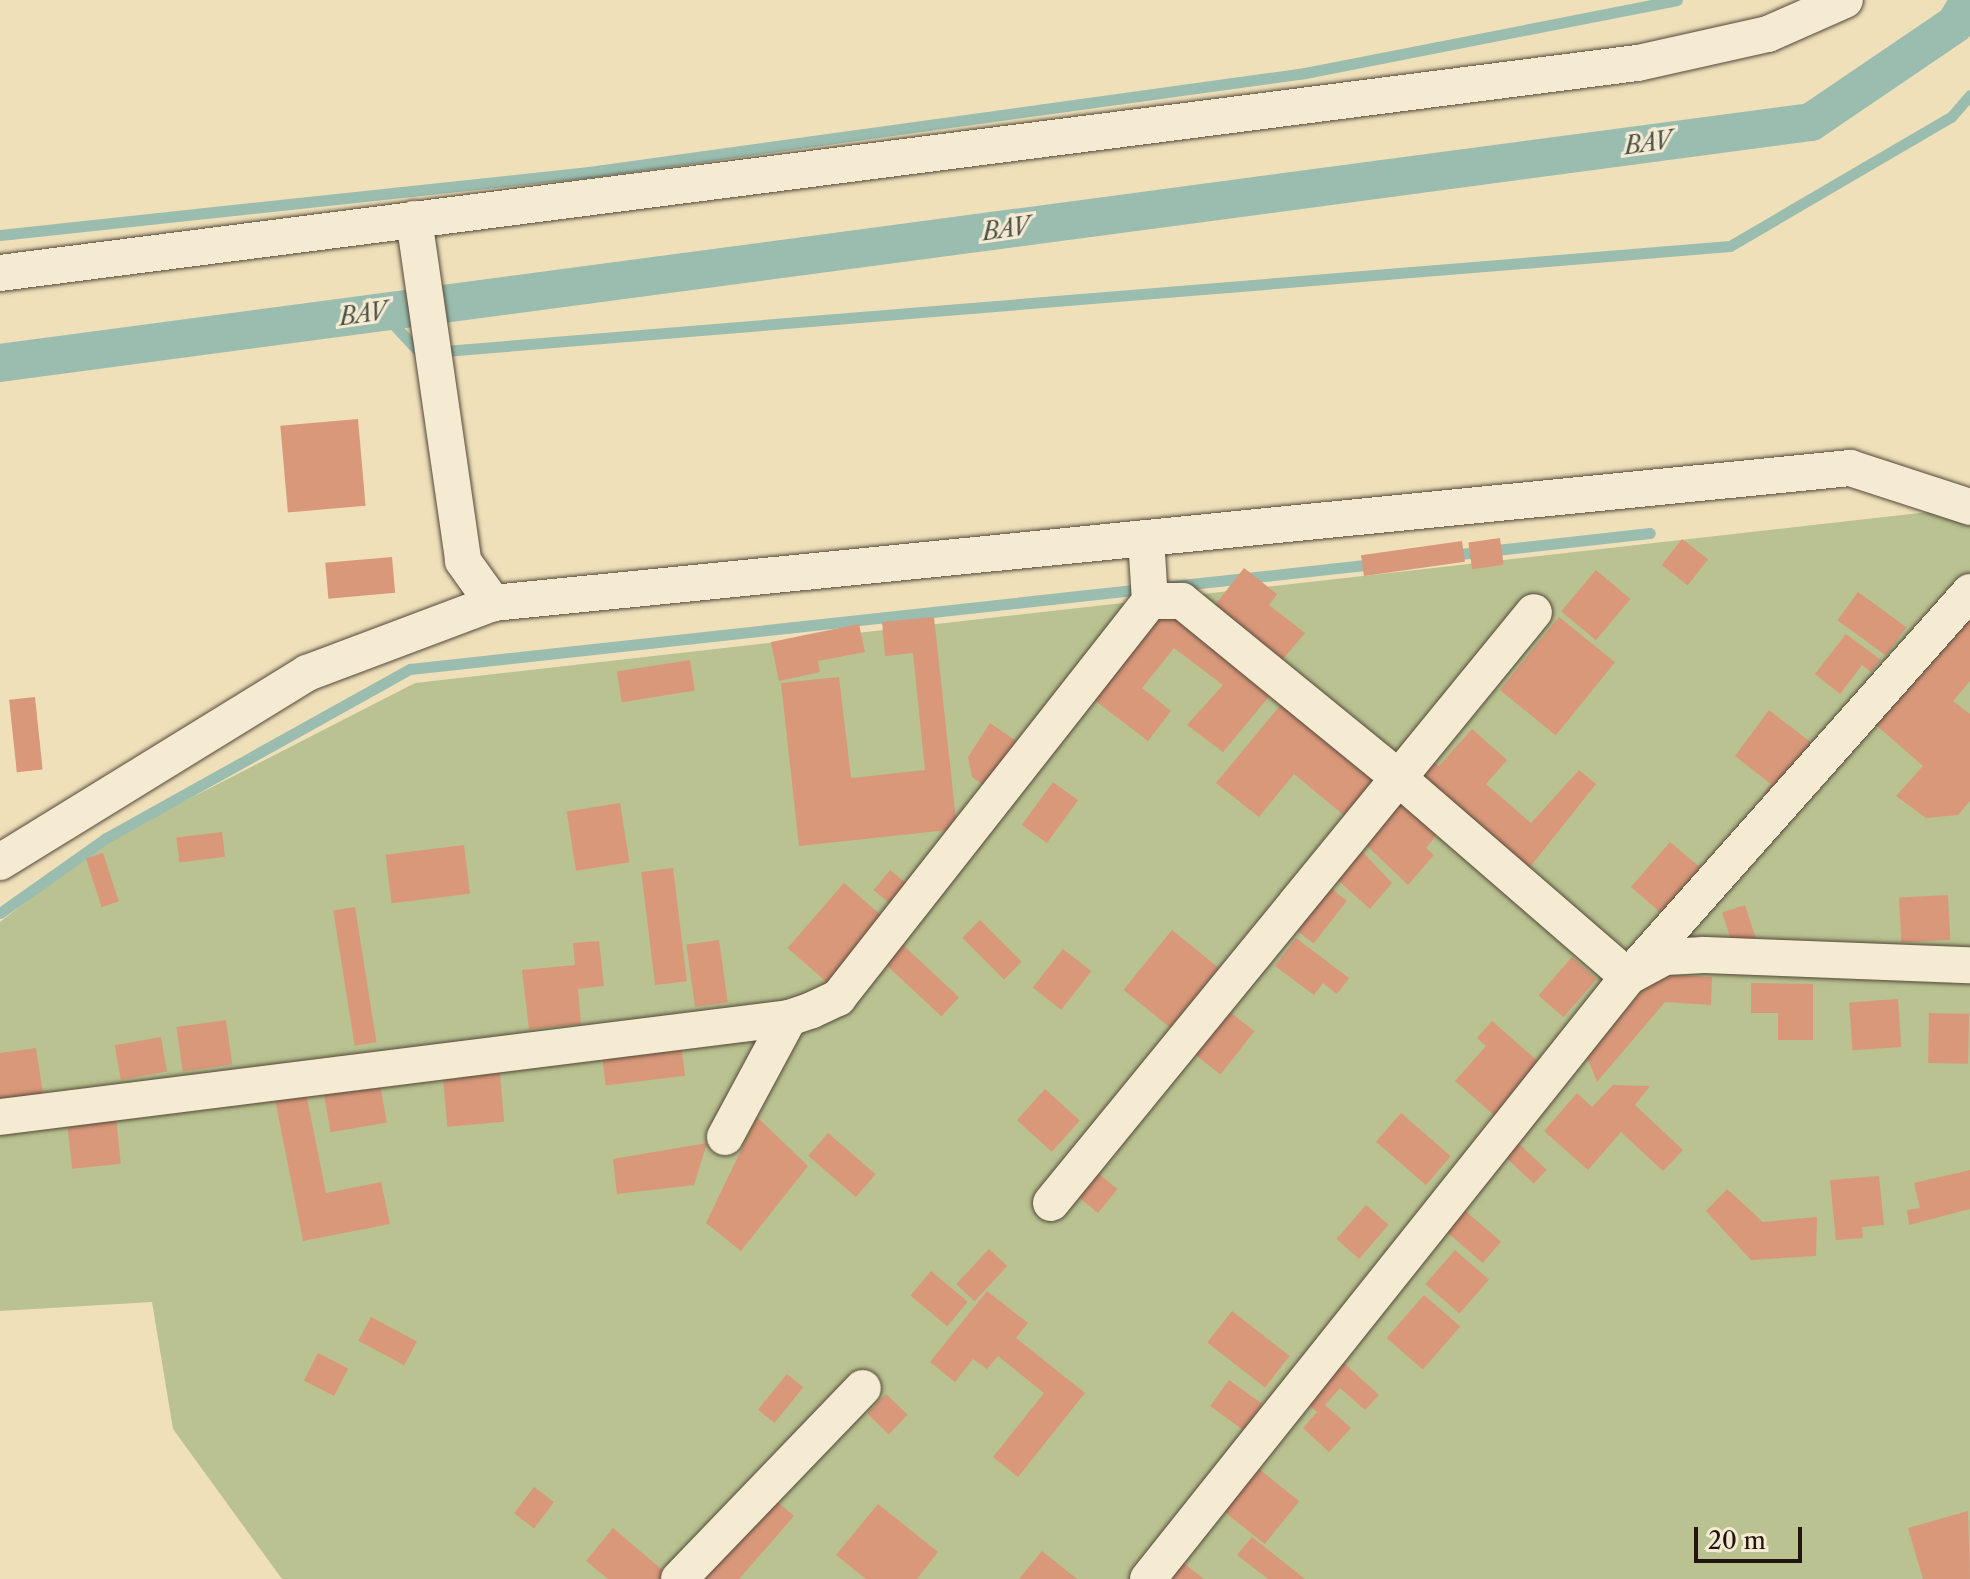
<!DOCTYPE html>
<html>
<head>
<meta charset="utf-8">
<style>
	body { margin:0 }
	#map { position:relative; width:1970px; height:1579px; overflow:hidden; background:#efe0ba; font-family:"Libre Caslon Text",serif }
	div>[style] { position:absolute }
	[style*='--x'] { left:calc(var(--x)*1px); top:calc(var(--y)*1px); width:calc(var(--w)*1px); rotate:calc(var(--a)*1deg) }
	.green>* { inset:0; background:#b9c290 }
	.stream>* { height:11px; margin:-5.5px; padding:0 5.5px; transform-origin:5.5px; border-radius:5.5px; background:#9abdaf }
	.canal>* { height:38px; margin:-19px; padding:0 19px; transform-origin:19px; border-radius:19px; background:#9abdaf }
	.building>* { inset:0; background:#d9987a; transform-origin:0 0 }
	.roads { filter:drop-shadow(0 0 2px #54483a) drop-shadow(0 0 2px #54483a) }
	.minor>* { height:36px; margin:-18px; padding:0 18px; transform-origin:18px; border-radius:18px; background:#f5ebd2 }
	span { translate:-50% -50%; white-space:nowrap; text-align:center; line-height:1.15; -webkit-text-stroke:6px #f5ebd2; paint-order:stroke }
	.water-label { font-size:24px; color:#4b5047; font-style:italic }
	.scale { position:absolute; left:1694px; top:1527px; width:108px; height:36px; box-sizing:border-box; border:4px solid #21160f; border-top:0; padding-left:10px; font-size:24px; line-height:28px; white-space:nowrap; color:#21160f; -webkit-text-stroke:6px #f5ebd2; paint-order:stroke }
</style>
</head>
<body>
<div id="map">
	<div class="green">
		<i style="clip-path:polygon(1946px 510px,1970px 525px,1970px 1579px,282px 1579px,173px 1429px,152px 1302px,0 1311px,0 922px,101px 844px,415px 683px)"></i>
	</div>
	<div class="stream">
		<i style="--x:0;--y:235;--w:592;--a:-6.11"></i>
		<i style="--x:589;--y:172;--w:723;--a:-7.87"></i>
		<i style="--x:1305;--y:73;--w:379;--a:-11.1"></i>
		<i style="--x:382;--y:312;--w:56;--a:47.2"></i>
		<i style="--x:420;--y:353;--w:1314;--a:-4.67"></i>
		<i style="--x:1730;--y:246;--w:256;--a:-30.3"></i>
		<i style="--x:1951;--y:117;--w:29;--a:-49"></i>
		<i style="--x:1451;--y:555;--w:200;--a:-6.3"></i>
		<i style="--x:1172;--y:586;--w:203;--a:-6.2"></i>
		<i style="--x:0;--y:913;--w:130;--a:-35.3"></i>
		<i style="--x:106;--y:838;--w:348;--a:-29.1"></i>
		<i style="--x:410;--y:669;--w:737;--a:-6.23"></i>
	</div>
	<div class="canal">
		<i style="--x:0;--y:363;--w:1827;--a:-7.58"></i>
		<i style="--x:1811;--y:122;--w:174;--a:-34.2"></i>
		<i style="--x:1955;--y:24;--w:28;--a:-58"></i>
	</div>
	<div class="building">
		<i style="left:358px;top:419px;width:87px;height:78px;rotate:85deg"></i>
		<i style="left:1500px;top:538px;width:27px;height:32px;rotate:82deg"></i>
		<i style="left:1682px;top:539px;width:33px;height:33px;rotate:38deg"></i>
		<i style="left:1462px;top:541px;width:21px;height:102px;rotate:82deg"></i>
		<i style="left:392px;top:557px;width:36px;height:67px;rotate:85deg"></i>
		<i style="clip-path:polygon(1244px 568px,1277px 594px,1269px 605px,1305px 633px,1279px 664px,1211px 610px)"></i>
		<i style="left:1596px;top:570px;width:45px;height:54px;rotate:40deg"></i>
		<i style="left:1858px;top:592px;width:60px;height:35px;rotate:36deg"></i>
		<i style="clip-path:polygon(1970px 612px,1970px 681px,1953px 701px,1970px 714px,1970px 801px,1958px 815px,1926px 818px,1896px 796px,1923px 766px,1868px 718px)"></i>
		<i style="clip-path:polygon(1186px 616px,1277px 687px,1223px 752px,1187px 725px,1223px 685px,1174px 648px,1142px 688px,1171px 711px,1148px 741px,1093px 699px,1150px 620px)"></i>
		<i style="clip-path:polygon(934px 617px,957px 829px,799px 846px,781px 683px,839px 677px,851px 778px,925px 770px,913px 653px,885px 656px,882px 622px)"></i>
		<i style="left:1559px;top:617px;width:72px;height:94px;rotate:39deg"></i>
		<i style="clip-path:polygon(859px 624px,865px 652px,818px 661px,820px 672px,779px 681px,771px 642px)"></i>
		<i style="clip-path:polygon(1846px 634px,1881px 660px,1871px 672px,1862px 665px,1840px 694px,1815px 674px)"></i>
		<i style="left:690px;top:660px;width:31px;height:74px;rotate:81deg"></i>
		<i style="left:35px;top:697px;width:73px;height:26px;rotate:84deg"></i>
		<i style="clip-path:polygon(1283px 702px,1383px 783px,1352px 822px,1294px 774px,1259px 817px,1216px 783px)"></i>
		<i style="clip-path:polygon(1769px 710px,1817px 747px,1775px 802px,1764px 793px,1771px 784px,1735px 756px)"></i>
		<i style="clip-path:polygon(990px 723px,1022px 745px,991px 790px,972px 777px,968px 757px)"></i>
		<i style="clip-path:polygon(1472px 729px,1507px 760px,1486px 784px,1531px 823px,1579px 770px,1596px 784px,1522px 877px,1412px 780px,1430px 759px,1439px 766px)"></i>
		<i style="left:1053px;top:782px;width:31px;height:53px;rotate:36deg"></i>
		<i style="clip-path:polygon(1400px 798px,1440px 831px,1426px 848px,1434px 855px,1408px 885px,1363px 842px)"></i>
		<i style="left:620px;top:803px;width:60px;height:54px;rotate:81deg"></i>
		<i style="left:222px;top:832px;width:25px;height:46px;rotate:83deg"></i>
		<i style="clip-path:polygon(1670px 842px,1709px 875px,1661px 913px,1631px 887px)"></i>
		<i style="left:464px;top:845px;width:49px;height:79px;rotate:83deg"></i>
		<i style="clip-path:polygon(1356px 845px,1392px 883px,1370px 909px,1331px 874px)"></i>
		<i style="left:103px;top:853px;width:51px;height:18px;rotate:72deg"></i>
		<i style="left:673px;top:868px;width:114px;height:32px;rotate:83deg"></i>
		<i style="left:890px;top:870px;width:22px;height:26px;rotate:39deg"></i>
		<i style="left:844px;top:883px;width:56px;height:86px;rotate:41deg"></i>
		<i style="left:1324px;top:883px;width:29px;height:54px;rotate:38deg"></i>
		<i style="left:1948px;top:895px;width:45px;height:49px;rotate:87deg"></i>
		<i style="left:1745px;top:905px;width:38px;height:24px;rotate:72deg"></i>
		<i style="left:355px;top:907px;width:137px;height:22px;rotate:81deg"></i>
		<i style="left:980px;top:920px;width:59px;height:25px;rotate:45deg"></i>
		<i style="left:1172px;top:930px;width:60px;height:77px;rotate:39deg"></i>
		<i style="clip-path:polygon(1296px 938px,1349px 978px,1337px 994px,1323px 983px,1314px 995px,1275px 966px)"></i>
		<i style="left:719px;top:940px;width:63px;height:33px;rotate:82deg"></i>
		<i style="clip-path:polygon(599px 941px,604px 986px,578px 989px,581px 1024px,529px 1029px,522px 970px,575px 965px,573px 943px)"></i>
		<i style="left:902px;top:944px;width:78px;height:26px;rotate:43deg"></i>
		<i style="left:1063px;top:949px;width:36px;height:49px;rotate:38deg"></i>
		<i style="left:1572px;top:957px;width:33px;height:51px;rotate:41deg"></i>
		<i style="clip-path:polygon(1656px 974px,1712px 977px,1711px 1005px,1665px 1002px,1597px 1082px,1587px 1057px)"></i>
		<i style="clip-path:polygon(1751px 983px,1813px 984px,1813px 1040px,1778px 1040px,1778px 1013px,1751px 1013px)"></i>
		<i style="left:1898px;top:999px;width:48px;height:49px;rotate:86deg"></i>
		<i style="left:1226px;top:1009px;width:36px;height:55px;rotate:38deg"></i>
		<i style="left:1929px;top:1013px;width:40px;height:50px;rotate:1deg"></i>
		<i style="left:226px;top:1020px;width:45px;height:50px;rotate:82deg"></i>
		<i style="clip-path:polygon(1492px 1021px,1540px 1063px,1495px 1116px,1455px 1081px,1486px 1046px,1477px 1038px)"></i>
		<i style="left:161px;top:1037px;width:35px;height:47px;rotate:80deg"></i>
		<i style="left:681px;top:1043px;width:33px;height:80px;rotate:83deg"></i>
		<i style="clip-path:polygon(36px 1048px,44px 1100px,0 1107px,0 1053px)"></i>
		<i style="left:499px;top:1063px;width:59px;height:57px;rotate:85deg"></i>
		<i style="clip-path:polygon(304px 1083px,326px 1193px,381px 1182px,390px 1224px,303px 1241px,273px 1089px)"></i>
		<i style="left:380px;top:1084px;width:39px;height:57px;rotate:80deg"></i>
		<i style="clip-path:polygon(1613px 1085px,1650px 1086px,1635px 1105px,1683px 1150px,1663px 1171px,1621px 1132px,1588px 1170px,1544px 1131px,1577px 1093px,1592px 1107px)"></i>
		<i style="left:1045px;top:1089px;width:47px;height:42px;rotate:42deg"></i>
		<i style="left:1401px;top:1113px;width:66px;height:38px;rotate:41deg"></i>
		<i style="clip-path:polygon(757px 1117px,808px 1166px,741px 1251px,706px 1223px)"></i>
		<i style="left:116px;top:1118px;width:46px;height:49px;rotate:84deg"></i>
		<i style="left:828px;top:1133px;width:63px;height:30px;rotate:41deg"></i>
		<i style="left:1516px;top:1141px;width:42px;height:19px;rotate:43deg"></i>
		<i style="clip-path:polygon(707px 1143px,694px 1185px,617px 1194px,613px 1159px)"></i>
		<i style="left:1088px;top:1165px;width:38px;height:31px;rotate:39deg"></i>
		<i style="clip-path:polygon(1970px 1170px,1970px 1209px,1909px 1225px,1907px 1210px,1920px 1208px,1914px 1183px)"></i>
		<i style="clip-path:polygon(1879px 1176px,1884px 1225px,1862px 1227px,1863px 1238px,1836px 1240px,1830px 1180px)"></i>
		<i style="clip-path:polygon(1727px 1189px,1763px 1222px,1817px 1217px,1816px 1256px,1751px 1260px,1706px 1211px)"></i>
		<i style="left:1366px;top:1205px;width:30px;height:45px;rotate:41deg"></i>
		<i style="left:1461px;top:1207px;width:53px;height:28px;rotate:41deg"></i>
		<i style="left:989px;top:1249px;width:25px;height:48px;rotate:43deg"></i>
		<i style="left:1455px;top:1250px;width:45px;height:45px;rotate:41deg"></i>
		<i style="left:931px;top:1271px;width:48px;height:32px;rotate:40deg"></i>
		<i style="clip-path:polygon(987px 1291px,1028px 1323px,1016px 1338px,1085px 1393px,1018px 1477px,993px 1457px,1044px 1393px,998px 1356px,987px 1369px,973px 1359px,955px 1382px,930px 1362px)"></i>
		<i style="left:1424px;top:1295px;width:48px;height:57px;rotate:41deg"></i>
		<i style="left:1232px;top:1311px;width:73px;height:40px;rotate:38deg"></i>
		<i style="left:371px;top:1317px;width:52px;height:27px;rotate:28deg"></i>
		<i style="left:318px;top:1353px;width:34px;height:31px;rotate:27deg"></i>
		<i style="clip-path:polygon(1333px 1353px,1379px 1395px,1365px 1410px,1340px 1388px,1325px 1405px,1351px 1428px,1329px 1452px,1303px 1428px,1317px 1412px,1301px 1398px)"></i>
		<i style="left:787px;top:1374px;width:21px;height:46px;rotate:39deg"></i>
		<i style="left:1229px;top:1380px;width:41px;height:32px;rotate:36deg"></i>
		<i style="left:886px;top:1394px;width:30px;height:27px;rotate:44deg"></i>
		<i style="left:1258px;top:1468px;width:53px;height:55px;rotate:39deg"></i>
		<i style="left:534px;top:1487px;width:25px;height:33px;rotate:37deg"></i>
		<i style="clip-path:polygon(768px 1494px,794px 1516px,739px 1579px,695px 1579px)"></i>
		<i style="clip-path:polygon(878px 1504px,938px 1552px,917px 1579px,866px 1579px,836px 1555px)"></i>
		<i style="clip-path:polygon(1968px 1511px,1970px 1579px,1923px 1579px,1908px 1528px)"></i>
		<i style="clip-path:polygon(613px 1528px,666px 1573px,661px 1579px,608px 1579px,586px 1561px)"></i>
		<i style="clip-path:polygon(1252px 1537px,1305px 1579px,1268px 1579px,1237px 1555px)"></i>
		<i style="clip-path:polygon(1042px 1551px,1077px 1579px,1019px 1579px)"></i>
		<i style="clip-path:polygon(1181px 1561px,1204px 1579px,1167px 1579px)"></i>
	</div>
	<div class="roads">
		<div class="minor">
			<i style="--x:414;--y:219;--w:345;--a:81.8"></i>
			<i style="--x:463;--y:561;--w:52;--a:54.5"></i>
			<i style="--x:0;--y:273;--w:1651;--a:-7.31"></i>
			<i style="--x:1638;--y:63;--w:133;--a:-12.6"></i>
			<i style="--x:1768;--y:34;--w:84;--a:-23.8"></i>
			<i style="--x:1146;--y:538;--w:63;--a:86.4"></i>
			<i style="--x:0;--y:862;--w:361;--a:-31.6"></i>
			<i style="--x:307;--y:673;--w:199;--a:-20.6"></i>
			<i style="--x:493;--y:603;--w:1364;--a:-5.68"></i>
			<i style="--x:1850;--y:468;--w:126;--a:18"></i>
			<i style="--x:0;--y:1117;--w:795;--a:-7.15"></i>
			<i style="--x:789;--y:1018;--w:24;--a:-19"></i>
			<i style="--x:812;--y:1010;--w:29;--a:-25"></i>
			<i style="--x:838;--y:998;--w:505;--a:-51.84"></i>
			<i style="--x:1150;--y:601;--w:32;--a:0"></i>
			<i style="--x:1182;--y:601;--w:275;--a:39.2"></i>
			<i style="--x:1395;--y:775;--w:308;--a:40.9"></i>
			<i style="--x:1628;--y:977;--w:42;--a:-28.4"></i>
			<i style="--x:1665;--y:957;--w:39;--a:-3"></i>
			<i style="--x:1704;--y:955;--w:266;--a:2.2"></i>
			<i style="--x:725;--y:1137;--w:135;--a:-61.7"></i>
			<i style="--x:1051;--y:1203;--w:763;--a:-50.74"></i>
			<i style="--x:679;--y:1579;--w:265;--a:-46.1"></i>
			<i style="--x:1148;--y:1579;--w:770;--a:-51.43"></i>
			<i style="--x:1628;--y:977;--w:515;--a:-48.38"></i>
		</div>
	</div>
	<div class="water-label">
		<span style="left:1648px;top:143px;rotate:-8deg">BAV</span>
		<span style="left:1006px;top:229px;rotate:-8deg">BAV</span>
		<span style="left:363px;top:314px;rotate:-8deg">BAV</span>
	</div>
	<div class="scale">20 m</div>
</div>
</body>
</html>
